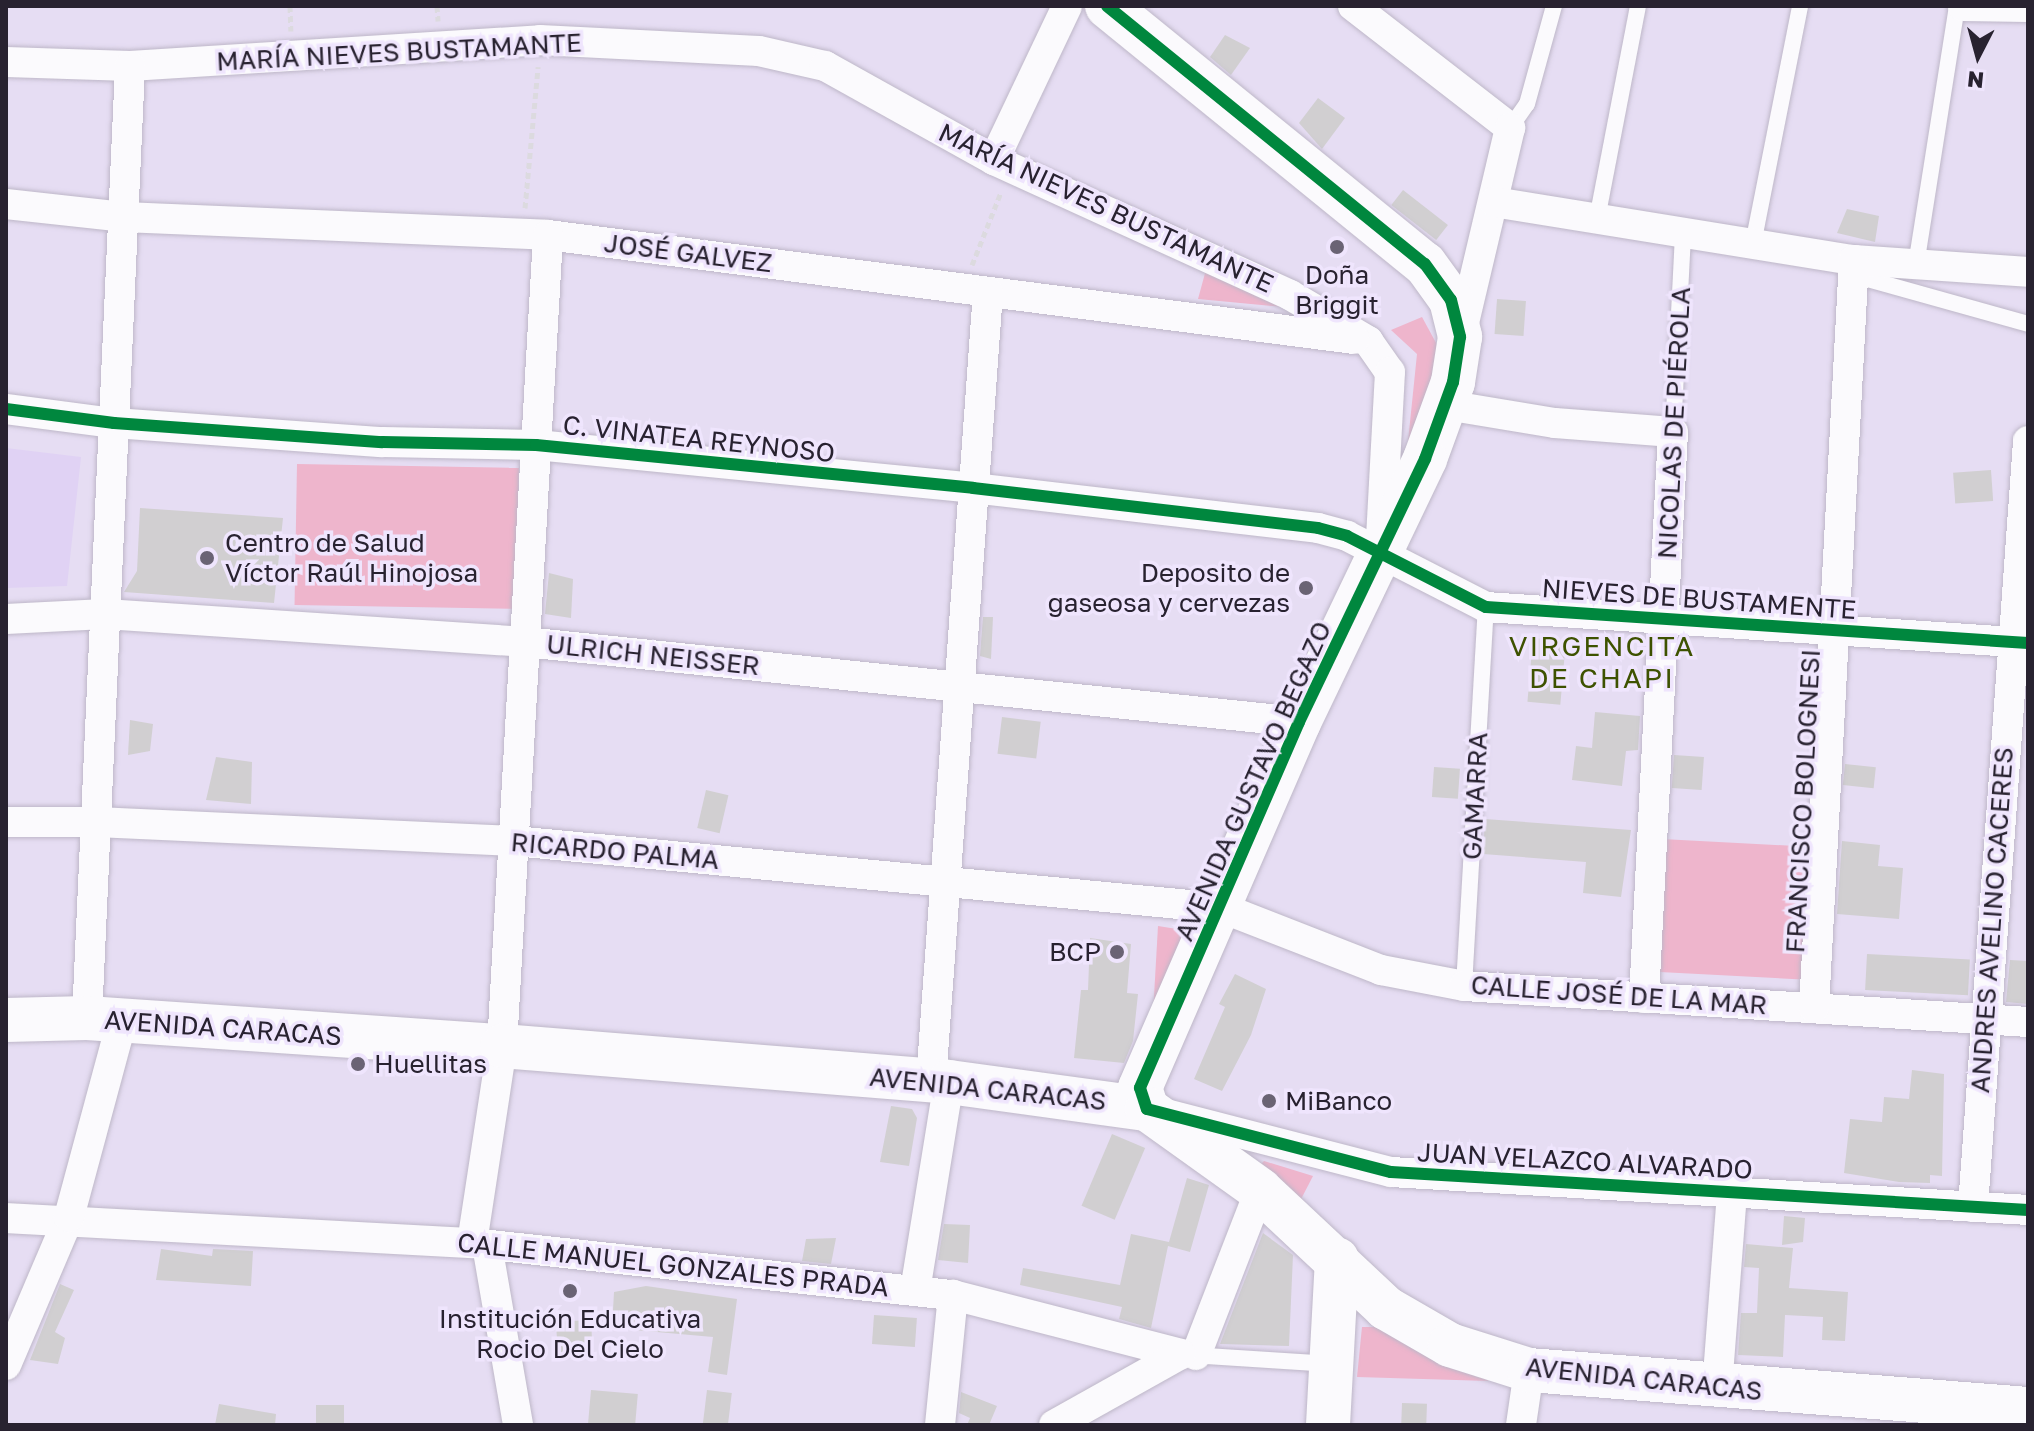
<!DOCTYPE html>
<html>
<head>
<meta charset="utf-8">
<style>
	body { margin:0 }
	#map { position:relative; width:2034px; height:1431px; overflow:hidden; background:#e6ddf3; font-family:"Golos Text",sans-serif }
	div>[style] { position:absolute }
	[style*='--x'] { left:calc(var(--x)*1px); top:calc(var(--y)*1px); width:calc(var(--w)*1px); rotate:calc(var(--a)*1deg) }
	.built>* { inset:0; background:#e0d2f4 }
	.green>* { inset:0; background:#eeb5cc; transform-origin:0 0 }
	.building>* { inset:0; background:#d1cfd1; transform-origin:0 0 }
	.path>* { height:5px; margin-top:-2.5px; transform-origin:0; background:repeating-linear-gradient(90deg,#dcdadf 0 6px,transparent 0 10px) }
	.roads { filter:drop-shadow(0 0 2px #beb7c8) drop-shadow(0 0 2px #beb7c8) }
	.lane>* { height:16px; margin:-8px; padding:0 8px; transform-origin:8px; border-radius:8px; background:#fbfafd }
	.street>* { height:30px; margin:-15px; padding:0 15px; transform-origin:15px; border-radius:15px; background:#fbfafd }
	.secondary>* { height:44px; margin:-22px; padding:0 22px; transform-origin:22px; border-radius:22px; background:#fbfafd }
	.cycleway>* { height:12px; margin:-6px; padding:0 6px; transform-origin:6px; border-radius:6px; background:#00873e }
	.dots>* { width:22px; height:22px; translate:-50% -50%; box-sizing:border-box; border:4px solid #efe5fd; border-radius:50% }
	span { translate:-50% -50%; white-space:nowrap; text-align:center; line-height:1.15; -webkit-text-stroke:7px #efe5fd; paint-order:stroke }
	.street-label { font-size:26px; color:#282230 }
	.poi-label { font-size:26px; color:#282230 }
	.left { translate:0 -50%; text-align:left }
	.right { translate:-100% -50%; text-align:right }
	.neighbourhood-label { font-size:28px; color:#3e5201; letter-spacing:2px }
	.frame { position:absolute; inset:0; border:8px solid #282230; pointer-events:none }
	.north { position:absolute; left:1938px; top:16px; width:80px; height:80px; -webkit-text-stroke:6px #efe5fd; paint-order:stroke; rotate:186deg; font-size:22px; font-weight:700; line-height:32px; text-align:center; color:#282230 }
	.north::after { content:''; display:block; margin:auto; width:28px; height:36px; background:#282230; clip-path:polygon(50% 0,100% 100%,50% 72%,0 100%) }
</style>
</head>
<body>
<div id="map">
	<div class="built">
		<i style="clip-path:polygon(6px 448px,81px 457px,67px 586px,6px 588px)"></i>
	</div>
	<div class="green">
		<i style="clip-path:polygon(1207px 266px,1284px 307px,1198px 299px)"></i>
		<i style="clip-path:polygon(1422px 317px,1441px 352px,1406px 461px,1417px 354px,1391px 330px)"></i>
		<i style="left:297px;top:464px;width:222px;height:141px;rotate:1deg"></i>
		<i style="left:1662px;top:839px;width:147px;height:133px;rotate:3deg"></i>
		<i style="clip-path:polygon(1158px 926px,1183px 930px,1160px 1015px,1153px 1014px)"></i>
		<i style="clip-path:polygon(1264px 1161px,1313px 1176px,1298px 1205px,1260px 1165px)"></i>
		<i style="clip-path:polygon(1362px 1327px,1381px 1327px,1489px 1381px,1357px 1377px)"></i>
	</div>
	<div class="building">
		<i style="clip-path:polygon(1225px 35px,1250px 48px,1231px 75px,1210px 57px)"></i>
		<i style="clip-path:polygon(1318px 98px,1345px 118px,1322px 149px,1299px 123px)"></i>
		<i style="left:1403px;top:190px;width:57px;height:19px;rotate:38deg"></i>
		<i style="clip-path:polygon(1847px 209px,1879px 216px,1875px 242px,1837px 233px)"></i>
		<i style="left:1497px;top:299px;width:29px;height:35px;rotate:4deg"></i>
		<i style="left:1991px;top:470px;width:31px;height:38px;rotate:86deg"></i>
		<i style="clip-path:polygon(140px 508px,283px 518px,274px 603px,124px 592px,137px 571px)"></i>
		<i style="clip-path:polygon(549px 573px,573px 579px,571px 618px,545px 614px)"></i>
		<i style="clip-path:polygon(983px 617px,993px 617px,991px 659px,980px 656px)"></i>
		<i style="left:1533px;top:638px;width:33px;height:64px;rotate:5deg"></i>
		<i style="clip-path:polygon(1595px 712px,1640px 716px,1638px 750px,1626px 751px,1622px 786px,1572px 780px,1576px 746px,1592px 748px)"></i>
		<i style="left:1002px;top:717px;width:39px;height:37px;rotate:7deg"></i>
		<i style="clip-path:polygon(130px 720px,153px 724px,150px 751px,128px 755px)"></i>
		<i style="left:1674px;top:755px;width:30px;height:33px;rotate:4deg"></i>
		<i style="clip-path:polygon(216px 757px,252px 762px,251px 804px,206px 800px)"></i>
		<i style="left:1845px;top:764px;width:31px;height:21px;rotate:6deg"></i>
		<i style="left:1434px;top:767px;width:26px;height:30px;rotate:4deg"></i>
		<i style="left:706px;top:790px;width:23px;height:39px;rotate:13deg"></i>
		<i style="clip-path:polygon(1485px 819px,1631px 830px,1621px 897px,1583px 893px,1586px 862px,1483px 854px)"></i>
		<i style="clip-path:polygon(1842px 841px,1880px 845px,1878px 866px,1903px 868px,1899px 919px,1837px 914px)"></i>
		<i style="clip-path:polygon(1090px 938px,1131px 944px,1127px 993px,1138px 994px,1133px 1041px,1124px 1063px,1074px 1058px,1081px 990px,1088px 990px)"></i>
		<i style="left:1867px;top:954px;width:103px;height:36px;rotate:3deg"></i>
		<i style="clip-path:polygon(2010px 960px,2028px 961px,2028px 1004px,2006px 1002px)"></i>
		<i style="clip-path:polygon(1235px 974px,1266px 989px,1251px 1035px,1222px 1091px,1194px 1079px,1225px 1007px,1219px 1004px)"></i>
		<i style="clip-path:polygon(1912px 1070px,1944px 1074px,1942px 1176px,1930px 1175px,1930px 1183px,1899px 1182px,1844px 1173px,1850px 1119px,1882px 1122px,1884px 1097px,1909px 1099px)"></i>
		<i style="clip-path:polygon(891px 1106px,912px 1109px,917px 1118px,909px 1166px,880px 1162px)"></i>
		<i style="left:1112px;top:1134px;width:36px;height:78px;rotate:23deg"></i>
		<i style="clip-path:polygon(1187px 1178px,1209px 1185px,1190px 1252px,1168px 1246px,1151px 1328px,1119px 1319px,1122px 1307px,1020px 1285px,1023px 1268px,1120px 1285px,1131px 1234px,1169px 1242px)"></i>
		<i style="clip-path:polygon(1784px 1216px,1805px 1218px,1803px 1242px,1782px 1245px)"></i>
		<i style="clip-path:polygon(944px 1224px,970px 1225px,968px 1263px,938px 1260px)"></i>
		<i style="clip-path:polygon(1263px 1233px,1293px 1255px,1289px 1346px,1220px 1344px)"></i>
		<i style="clip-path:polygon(836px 1238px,831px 1264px,802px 1261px,806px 1239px)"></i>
		<i style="clip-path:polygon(1746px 1244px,1793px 1248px,1789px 1288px,1848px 1292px,1845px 1341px,1822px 1340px,1823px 1317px,1785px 1315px,1783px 1357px,1738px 1355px,1741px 1313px,1757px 1313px,1759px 1268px,1744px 1267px)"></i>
		<i style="clip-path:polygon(161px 1249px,212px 1256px,213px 1249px,253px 1251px,251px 1286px,156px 1280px)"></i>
		<i style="clip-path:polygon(60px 1284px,74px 1290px,55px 1332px,65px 1338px,58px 1364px,30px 1360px)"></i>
		<i style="clip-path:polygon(646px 1286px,737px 1299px,727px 1375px,708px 1372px,713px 1337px,612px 1328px,614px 1292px)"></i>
		<i style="left:874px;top:1315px;width:43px;height:29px;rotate:4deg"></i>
		<i style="left:591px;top:1320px;width:37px;height:35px;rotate:87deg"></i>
		<i style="left:591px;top:1390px;width:47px;height:34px;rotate:5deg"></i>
		<i style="left:707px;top:1390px;width:25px;height:35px;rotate:7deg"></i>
		<i style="clip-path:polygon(961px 1392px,997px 1406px,989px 1425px,967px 1425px,970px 1418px,959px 1413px)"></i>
		<i style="left:1402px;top:1403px;width:25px;height:22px;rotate:2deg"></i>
		<i style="clip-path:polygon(219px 1404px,276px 1414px,275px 1425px,215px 1425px)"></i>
		<i style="left:316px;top:1405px;width:28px;height:20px"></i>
	</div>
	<div class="path">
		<i style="--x:290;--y:6;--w:25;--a:88"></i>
		<i style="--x:437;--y:6;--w:15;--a:86"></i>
		<i style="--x:525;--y:208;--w:142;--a:-84.7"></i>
		<i style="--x:972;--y:265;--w:79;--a:-68.3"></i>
	</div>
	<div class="roads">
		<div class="lane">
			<i style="--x:1510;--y:128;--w:29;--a:-55"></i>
			<i style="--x:1527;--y:104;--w:102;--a:-74.6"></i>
			<i style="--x:1597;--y:219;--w:217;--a:-79.1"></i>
			<i style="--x:1753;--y:244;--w:243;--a:-78.8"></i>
			<i style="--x:1916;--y:265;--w:262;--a:-81"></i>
			<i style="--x:1853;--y:275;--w:182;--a:15.6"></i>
			<i style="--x:1673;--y:432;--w:200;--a:-87.1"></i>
			<i style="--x:1464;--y:986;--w:380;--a:-86.7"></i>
			<i style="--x:1191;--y:1355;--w:140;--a:3.7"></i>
		</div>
		<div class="street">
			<i style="--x:1353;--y:6;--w:199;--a:37.8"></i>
			<i style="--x:1510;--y:128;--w:209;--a:103.3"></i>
			<i style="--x:1963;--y:6;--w:65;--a:0.9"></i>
			<i style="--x:6;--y:62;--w:124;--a:1.8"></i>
			<i style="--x:130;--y:66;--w:411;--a:-3.6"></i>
			<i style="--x:540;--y:40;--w:219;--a:2.9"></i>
			<i style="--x:759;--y:51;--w:68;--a:12.8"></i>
			<i style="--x:825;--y:66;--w:193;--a:29.1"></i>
			<i style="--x:994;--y:160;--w:325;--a:24.5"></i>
			<i style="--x:1290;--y:295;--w:91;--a:30.5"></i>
			<i style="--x:1368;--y:341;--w:38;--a:55"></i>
			<i style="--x:1390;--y:372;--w:164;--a:93.1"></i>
			<i style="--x:994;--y:160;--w:170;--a:-64.6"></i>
			<i style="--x:1494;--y:202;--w:365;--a:9.2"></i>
			<i style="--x:1854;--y:260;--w:174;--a:3.9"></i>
			<i style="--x:6;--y:204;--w:118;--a:6.3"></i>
			<i style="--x:123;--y:217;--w:425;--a:2.4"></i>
			<i style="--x:548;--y:235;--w:813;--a:7.35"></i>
			<i style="--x:1446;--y:405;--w:110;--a:9.4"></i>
			<i style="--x:1555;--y:423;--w:118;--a:4.4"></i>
			<i style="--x:1673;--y:432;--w:567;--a:92.93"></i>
			<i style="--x:6;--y:409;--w:109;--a:7.4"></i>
			<i style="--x:114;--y:423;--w:269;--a:4.1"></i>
			<i style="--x:382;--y:442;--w:154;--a:1.1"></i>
			<i style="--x:536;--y:445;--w:439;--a:5.6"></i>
			<i style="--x:973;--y:488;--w:347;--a:6.6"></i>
			<i style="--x:1318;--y:528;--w:30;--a:15"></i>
			<i style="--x:1347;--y:536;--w:156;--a:27.1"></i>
			<i style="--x:1486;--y:607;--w:543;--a:3.8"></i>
			<i style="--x:6;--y:619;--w:99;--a:-2.9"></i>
			<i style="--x:105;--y:614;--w:421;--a:3.8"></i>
			<i style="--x:525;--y:642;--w:778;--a:5.9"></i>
			<i style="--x:6;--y:822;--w:90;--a:0"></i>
			<i style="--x:96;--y:822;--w:418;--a:2.6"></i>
			<i style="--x:514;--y:841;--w:711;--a:5.41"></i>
			<i style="--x:1222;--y:908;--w:171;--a:21.3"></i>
			<i style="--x:1381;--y:970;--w:85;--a:10.9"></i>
			<i style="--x:1464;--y:986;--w:565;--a:3.65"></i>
			<i style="--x:1814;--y:1008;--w:749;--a:-86.94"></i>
			<i style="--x:87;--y:1018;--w:953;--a:-87.41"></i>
			<i style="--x:931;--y:1081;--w:791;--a:-85.87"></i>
			<i style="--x:1166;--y:1114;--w:232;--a:14.5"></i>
			<i style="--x:1391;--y:1172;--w:638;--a:3.41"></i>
			<i style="--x:1973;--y:1207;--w:768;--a:-85.89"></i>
			<i style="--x:6;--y:1218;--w:467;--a:3.1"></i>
			<i style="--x:472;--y:1243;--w:484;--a:6.2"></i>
			<i style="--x:953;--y:1295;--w:236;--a:14.5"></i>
			<i style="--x:472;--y:1243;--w:199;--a:-81.3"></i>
			<i style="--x:502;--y:1046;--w:812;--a:-86.75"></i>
			<i style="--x:487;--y:1245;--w:183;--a:80.2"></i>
			<i style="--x:915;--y:1291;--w:212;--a:-80.8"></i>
			<i style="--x:1196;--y:1355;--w:177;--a:-68.8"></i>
			<i style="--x:6;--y:1365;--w:161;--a:-66.9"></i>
			<i style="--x:69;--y:1217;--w:204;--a:-74.9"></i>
			<i style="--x:1717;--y:1388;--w:197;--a:-85.6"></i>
			<i style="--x:940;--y:1425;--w:131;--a:-84.3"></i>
			<i style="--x:1054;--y:1425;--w:145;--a:-29.2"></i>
			<i style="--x:1521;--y:1425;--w:56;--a:-81.7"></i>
		</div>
		<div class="secondary">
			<i style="--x:1107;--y:6;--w:409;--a:39.1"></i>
			<i style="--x:1425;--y:264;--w:44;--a:54.2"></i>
			<i style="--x:1451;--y:300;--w:38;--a:76"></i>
			<i style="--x:1460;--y:337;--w:46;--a:98.8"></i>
			<i style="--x:1453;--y:382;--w:82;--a:110"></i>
			<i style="--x:1425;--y:459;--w:292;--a:115.6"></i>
			<i style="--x:1299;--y:722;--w:399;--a:113.5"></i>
			<i style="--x:1140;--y:1088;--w:22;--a:72"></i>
			<i style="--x:6;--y:1020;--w:81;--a:-1.4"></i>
			<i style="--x:87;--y:1018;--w:416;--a:3.9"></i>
			<i style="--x:502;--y:1046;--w:448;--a:4.6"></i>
			<i style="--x:949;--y:1082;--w:200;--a:7.8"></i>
			<i style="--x:1147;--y:1109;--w:139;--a:35.6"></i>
			<i style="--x:1260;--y:1190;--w:173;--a:43.1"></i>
			<i style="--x:1386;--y:1308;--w:74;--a:30"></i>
			<i style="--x:1450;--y:1345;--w:83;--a:17.6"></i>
			<i style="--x:1529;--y:1370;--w:501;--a:4.47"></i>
			<i style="--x:1328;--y:1425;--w:166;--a:-86.9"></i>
		</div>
	</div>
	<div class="cycleway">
		<i style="--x:1107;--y:6;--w:409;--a:39.1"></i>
		<i style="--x:1425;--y:264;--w:44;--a:54.2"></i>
		<i style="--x:1451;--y:300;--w:38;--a:76"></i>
		<i style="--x:1460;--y:337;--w:46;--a:98.8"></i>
		<i style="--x:1453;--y:382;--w:82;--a:110"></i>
		<i style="--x:1425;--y:459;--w:292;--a:115.6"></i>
		<i style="--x:1299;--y:722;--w:399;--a:113.5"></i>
		<i style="--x:1140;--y:1088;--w:22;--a:72"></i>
		<i style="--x:1147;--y:1109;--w:252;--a:14.5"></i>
		<i style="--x:1391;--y:1172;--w:638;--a:3.41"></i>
		<i style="--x:6;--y:409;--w:109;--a:7.4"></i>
		<i style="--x:114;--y:423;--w:269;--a:4.1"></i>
		<i style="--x:382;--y:442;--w:154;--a:1.1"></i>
		<i style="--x:536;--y:445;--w:439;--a:5.6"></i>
		<i style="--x:973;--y:488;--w:347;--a:6.6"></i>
		<i style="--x:1318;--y:528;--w:30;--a:15"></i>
		<i style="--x:1347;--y:536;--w:156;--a:27.1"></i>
		<i style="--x:1486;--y:607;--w:543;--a:3.8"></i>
	</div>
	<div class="dots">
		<i style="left:1337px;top:247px;background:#6a6374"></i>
		<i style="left:207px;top:558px;background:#6a6374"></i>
		<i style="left:1306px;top:588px;background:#6a6374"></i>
		<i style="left:1117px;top:952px;background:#6a6374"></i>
		<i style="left:358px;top:1064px;background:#6a6374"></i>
		<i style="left:1269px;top:1101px;background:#6a6374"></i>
		<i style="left:570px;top:1291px;background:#6a6374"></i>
	</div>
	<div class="street-label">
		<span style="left:399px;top:52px;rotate:-3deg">MARÍA NIEVES BUSTAMANTE</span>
		<span style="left:1106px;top:208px;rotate:25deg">MARÍA NIEVES BUSTAMANTE</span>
		<span style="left:688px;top:253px;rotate:7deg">JOSÉ GALVEZ</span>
		<span style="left:1674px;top:423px;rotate:-87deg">NICOLAS DE PIÉROLA</span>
		<span style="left:699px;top:439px;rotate:6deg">C. VINATEA REYNOSO</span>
		<span style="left:1699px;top:599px;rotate:4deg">NIEVES DE BUSTAMENTE</span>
		<span style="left:653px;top:655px;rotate:6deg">ULRICH NEISSER</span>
		<span style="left:1253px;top:781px;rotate:-66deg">AVENIDA GUSTAVO BEGAZO</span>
		<span style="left:1475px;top:796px;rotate:-87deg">GAMARRA</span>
		<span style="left:1803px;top:801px;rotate:-87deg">FRANCISCO BOLOGNESI</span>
		<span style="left:615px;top:851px;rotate:5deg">RICARDO PALMA</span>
		<span style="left:1992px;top:920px;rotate:-86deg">ANDRES AVELINO CACERES</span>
		<span style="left:1619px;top:995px;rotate:4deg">CALLE JOSÉ DE LA MAR</span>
		<span style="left:223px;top:1028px;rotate:4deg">AVENIDA CARACAS</span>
		<span style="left:988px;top:1089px;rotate:6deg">AVENIDA CARACAS</span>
		<span style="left:1585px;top:1161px;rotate:3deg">JUAN VELAZCO ALVARADO</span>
		<span style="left:673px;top:1265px;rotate:6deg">CALLE MANUEL GONZALES PRADA</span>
		<span style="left:1644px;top:1379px;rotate:6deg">AVENIDA CARACAS</span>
	</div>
	<div class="poi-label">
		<span style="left:1337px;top:290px">Doña<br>Briggit</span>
		<span class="left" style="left:225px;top:558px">Centro de Salud<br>Víctor Raúl Hinojosa</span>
		<span class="right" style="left:1290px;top:588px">Deposito de<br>gaseosa y cervezas</span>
		<span class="right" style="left:1101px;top:952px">BCP</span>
		<span class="left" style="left:374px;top:1064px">Huellitas</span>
		<span class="left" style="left:1285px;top:1101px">MiBanco</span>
		<span style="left:570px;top:1334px">Institución Educativa<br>Rocio Del Cielo</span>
	</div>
	<div class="neighbourhood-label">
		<span style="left:1602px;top:662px">VIRGENCITA<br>DE CHAPI</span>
	</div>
	<div class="frame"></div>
	<div class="north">N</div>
</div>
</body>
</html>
